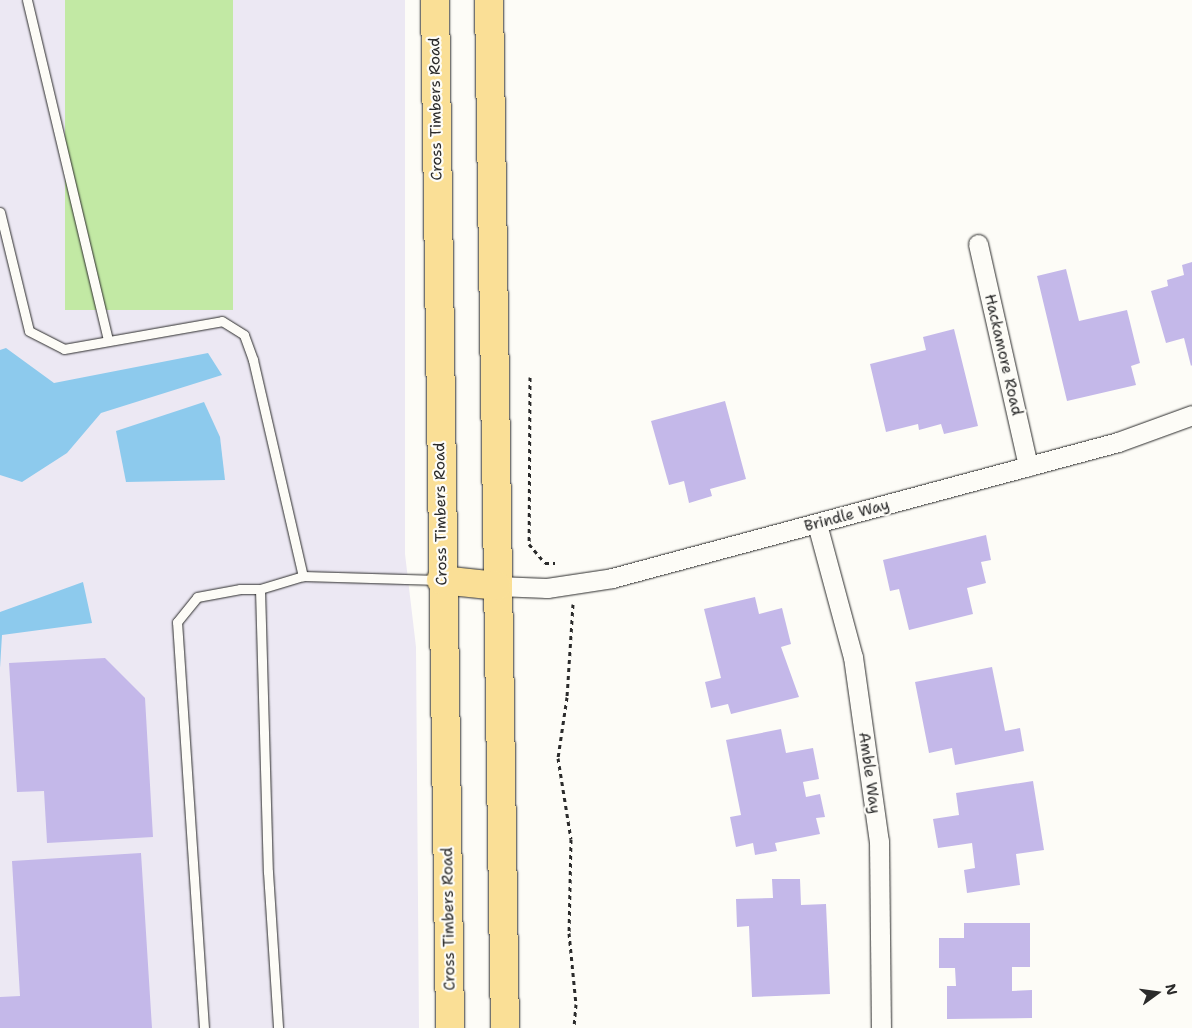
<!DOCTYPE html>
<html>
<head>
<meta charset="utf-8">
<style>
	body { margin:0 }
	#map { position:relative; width:1192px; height:1028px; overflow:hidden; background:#fdfcf7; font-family:"Shantell Sans",sans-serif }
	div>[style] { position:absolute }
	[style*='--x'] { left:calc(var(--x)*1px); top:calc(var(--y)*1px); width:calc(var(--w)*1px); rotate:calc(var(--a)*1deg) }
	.built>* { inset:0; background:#ece8f3 }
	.green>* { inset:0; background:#c2e9a4; transform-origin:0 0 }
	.water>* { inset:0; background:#8dcaed }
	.building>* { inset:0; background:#c4b8e9 }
	.path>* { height:3px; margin-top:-1.5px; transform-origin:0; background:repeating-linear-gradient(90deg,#2b2b2b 0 4px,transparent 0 8px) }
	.roads { filter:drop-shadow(0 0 1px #2b2b2b) drop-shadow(0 0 1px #2b2b2b) }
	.service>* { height:9px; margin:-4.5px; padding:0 4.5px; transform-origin:4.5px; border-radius:4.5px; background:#fdfcf7 }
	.minor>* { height:19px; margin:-9.5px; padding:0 9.5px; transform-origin:9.5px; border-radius:9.5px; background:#fdfcf7 }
	.primary>* { height:28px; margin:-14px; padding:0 14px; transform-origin:14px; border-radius:14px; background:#fadf96 }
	span { translate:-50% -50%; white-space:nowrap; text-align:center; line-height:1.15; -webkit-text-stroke:4.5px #fdfcf7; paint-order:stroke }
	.street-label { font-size:15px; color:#2b2b2b }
	.north { position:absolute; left:1132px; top:968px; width:50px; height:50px; -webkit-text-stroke:4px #fdfcf7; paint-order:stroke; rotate:76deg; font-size:14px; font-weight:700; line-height:20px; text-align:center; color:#2b2b2b }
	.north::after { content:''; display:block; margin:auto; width:18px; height:22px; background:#2b2b2b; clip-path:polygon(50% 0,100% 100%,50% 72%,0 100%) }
</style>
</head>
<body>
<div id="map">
	<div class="built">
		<i style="clip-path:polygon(0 0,405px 0,405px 554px,416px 647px,419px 1028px,0 1028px)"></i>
	</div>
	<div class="green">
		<i style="left:65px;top:0;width:168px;height:310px"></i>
	</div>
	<div class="water">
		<i style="clip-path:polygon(6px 348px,54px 383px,208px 353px,222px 375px,101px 413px,67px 453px,22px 482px,0 475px,0 350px)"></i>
		<i style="clip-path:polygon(204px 402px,220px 437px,225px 480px,126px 482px,116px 431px)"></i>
		<i style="clip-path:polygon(83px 582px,92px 623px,2px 635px,0 668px,0 612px)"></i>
	</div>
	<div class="building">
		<i style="clip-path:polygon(1192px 262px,1192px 365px,1191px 366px,1184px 338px,1166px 343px,1151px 291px,1168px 286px,1167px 280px,1184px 275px,1182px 265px)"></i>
		<i style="clip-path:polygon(1066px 269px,1079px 321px,1127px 310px,1140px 363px,1131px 366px,1136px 385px,1067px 401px,1037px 276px)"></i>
		<i style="clip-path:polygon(954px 329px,978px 426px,944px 434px,941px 424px,919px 430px,918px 424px,886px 432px,870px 364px,926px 350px,923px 337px)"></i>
		<i style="clip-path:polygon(725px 401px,746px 479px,710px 489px,712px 496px,689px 503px,684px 481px,669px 485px,651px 421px)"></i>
		<i style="clip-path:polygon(986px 535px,991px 560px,981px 562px,986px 583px,967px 588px,973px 614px,909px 630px,899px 589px,890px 591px,883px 560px)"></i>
		<i style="clip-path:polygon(755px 597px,759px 614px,782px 608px,791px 644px,781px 647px,799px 697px,731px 714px,728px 704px,711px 708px,705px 682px,721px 678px,704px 609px)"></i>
		<i style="clip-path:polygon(105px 658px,145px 698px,153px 837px,47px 843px,44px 791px,17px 792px,9px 663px)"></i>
		<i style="clip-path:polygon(992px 667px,1005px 731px,1020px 728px,1024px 751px,955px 765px,952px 748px,929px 753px,915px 682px)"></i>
		<i style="clip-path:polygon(781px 729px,786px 753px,813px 748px,819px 779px,803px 782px,806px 797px,820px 794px,825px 817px,816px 818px,820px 834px,775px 843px,777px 851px,755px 855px,753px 843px,736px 847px,730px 817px,741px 815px,726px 740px)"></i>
		<i style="clip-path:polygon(1033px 781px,1044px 850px,1016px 854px,1020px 885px,967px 893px,964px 870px,975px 868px,972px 843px,938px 848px,933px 819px,959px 815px,956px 793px)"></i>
		<i style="clip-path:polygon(141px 853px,152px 1028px,0 1028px,0 997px,20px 996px,12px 861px)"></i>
		<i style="clip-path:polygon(772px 879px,800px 879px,801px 905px,826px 904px,830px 994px,752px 997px,749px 926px,737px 927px,736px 899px,773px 898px)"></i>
		<i style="clip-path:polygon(964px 923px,1030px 923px,1030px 967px,1012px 967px,1012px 991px,1032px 990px,1032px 1018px,947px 1019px,947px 986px,956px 986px,955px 968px,939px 968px,939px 938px,964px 938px)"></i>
	</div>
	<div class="path">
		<i style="--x:530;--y:377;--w:167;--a:90.3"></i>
		<i style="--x:529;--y:544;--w:25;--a:50"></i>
		<i style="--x:545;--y:563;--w:10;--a:0"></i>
		<i style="--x:573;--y:604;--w:93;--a:93.7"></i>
		<i style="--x:567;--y:697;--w:62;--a:98.4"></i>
		<i style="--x:558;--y:758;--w:82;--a:80.9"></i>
		<i style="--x:571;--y:839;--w:94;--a:91.2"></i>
		<i style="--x:569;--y:933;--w:71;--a:84.4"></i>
		<i style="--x:576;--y:1004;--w:24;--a:95"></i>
	</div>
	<div class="roads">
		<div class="service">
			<i style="--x:27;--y:0;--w:350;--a:76.6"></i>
			<i style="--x:0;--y:212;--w:122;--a:76.3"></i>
			<i style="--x:29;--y:331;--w:39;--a:27"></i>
			<i style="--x:64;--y:349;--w:160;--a:-10"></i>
			<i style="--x:222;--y:321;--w:26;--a:32"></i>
			<i style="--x:244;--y:335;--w:27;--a:70"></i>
			<i style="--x:253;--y:360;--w:222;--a:77"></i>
			<i style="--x:303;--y:576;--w:136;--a:1.7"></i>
			<i style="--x:260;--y:589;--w:45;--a:-16.8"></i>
			<i style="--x:204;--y:1028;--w:407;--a:-93.8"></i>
			<i style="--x:177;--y:622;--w:32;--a:-51"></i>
			<i style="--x:197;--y:597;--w:44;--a:-10.5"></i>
			<i style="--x:240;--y:589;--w:20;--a:0"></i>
			<i style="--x:260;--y:589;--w:283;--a:88.4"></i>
			<i style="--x:268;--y:872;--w:156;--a:86.3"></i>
		</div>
		<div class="minor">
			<i style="--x:978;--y:244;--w:228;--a:77.3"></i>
			<i style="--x:817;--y:524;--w:138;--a:74.9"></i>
			<i style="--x:853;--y:657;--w:186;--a:82"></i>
			<i style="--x:879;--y:841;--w:187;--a:89.4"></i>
			<i style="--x:497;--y:586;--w:50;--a:2.3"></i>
			<i style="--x:547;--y:588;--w:66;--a:-8.7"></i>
			<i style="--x:612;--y:578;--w:524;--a:-15.04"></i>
			<i style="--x:1118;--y:442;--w:79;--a:-20"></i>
		</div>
		<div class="primary">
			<i style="--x:435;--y:0;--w:1028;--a:89.16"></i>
			<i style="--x:489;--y:0;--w:1028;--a:89.11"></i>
			<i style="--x:441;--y:580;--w:56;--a:6.1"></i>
		</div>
	</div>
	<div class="street-label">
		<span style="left:436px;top:109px;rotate:-91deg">Cross Timbers Road</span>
		<span style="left:1003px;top:355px;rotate:77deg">Hackamore Road</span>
		<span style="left:441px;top:514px;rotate:-91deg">Cross Timbers Road</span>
		<span style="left:847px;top:516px;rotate:-15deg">Brindle Way</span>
		<span style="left:869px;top:773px;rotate:82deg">Amble Way</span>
		<span style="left:449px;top:919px;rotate:-91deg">Cross Timbers Road</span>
	</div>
	<div class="north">N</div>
</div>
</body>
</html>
